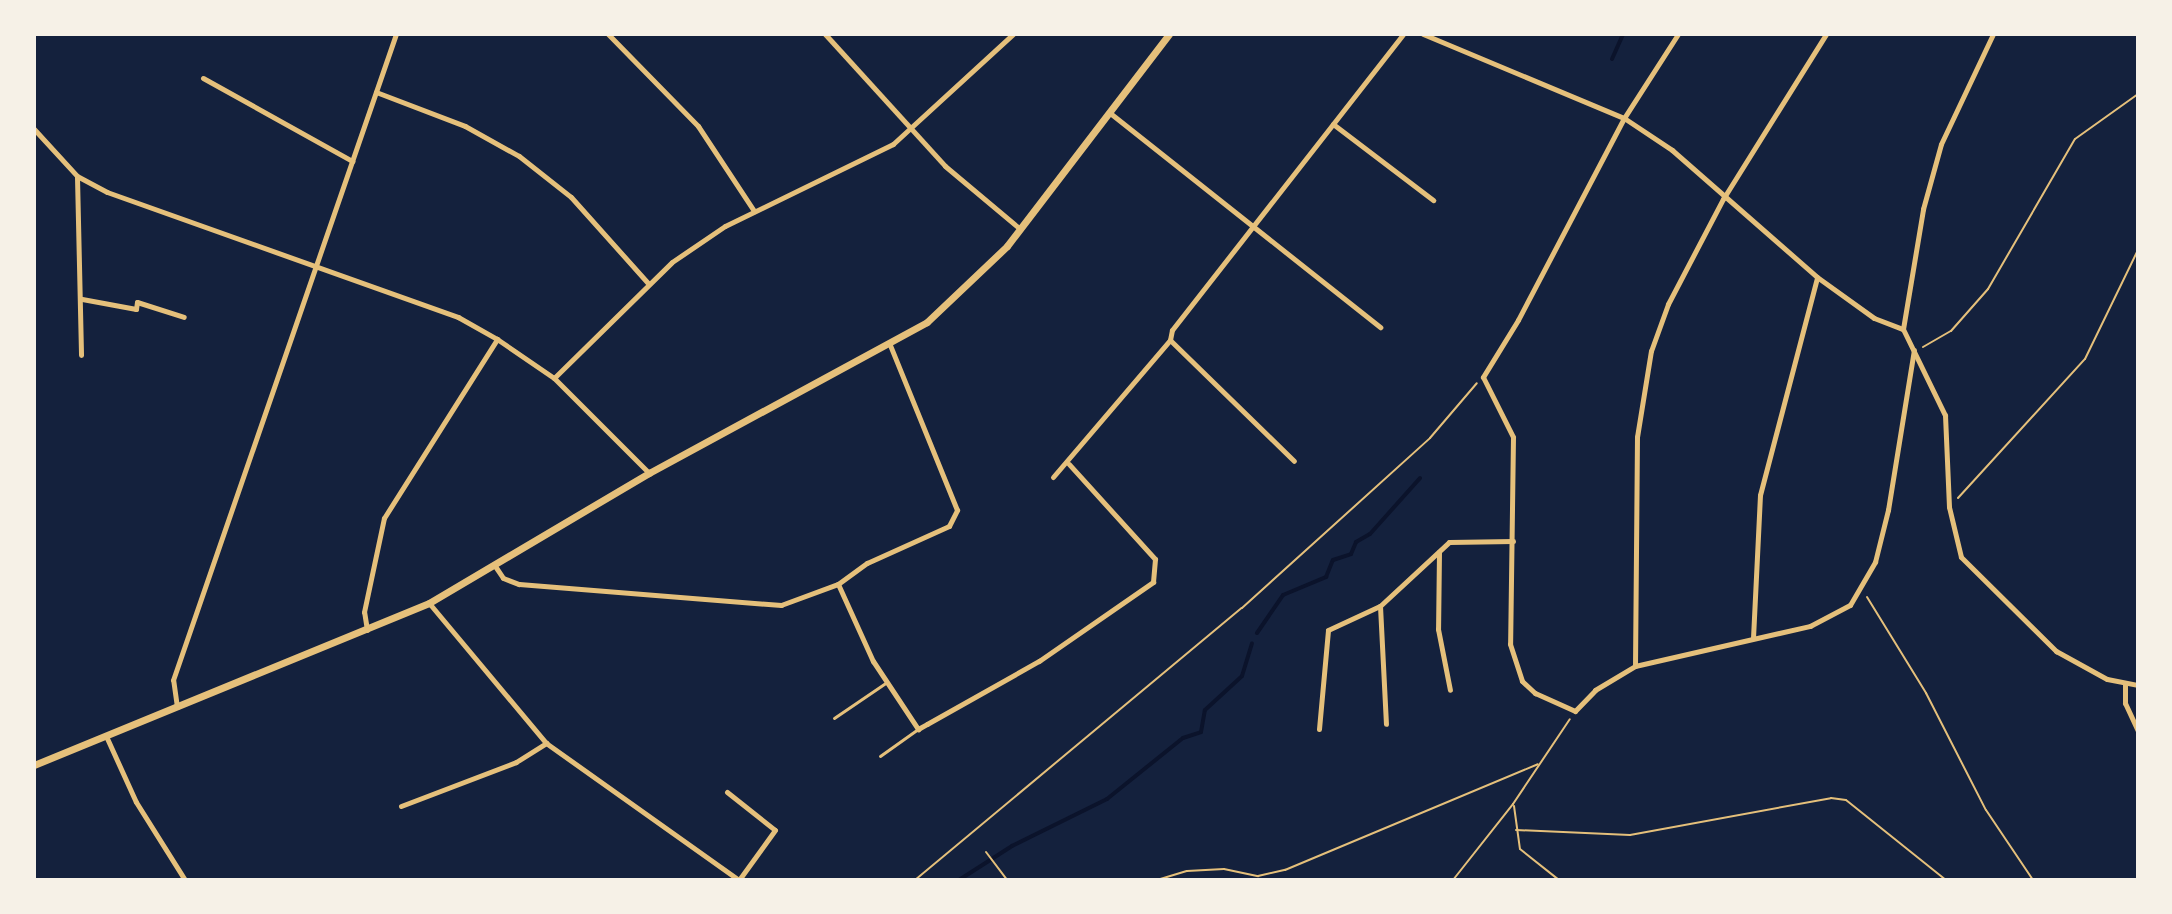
<!DOCTYPE html>
<html>
<head>
<meta charset="utf-8">
<style>
	body { margin:0 }
	#map { position:relative; width:2172px; height:914px; overflow:hidden; background:#14213d; font-family:"PT Sans Narrow",sans-serif }
	div>[style] { position:absolute }
	[style*='--x'] { left:calc(var(--x)*1px); top:calc(var(--y)*1px); width:calc(var(--w)*1px); rotate:calc(var(--a)*1deg) }
	.stream>* { height:4px; margin:-2px; padding:0 2px; transform-origin:2px; border-radius:2px; background:#0b132b }
	.path>* { height:2px; margin:-1px; padding:0 1px; transform-origin:1px; border-radius:1px; background:#e5c07b }
	.service>* { height:3px; margin:-1.5px; padding:0 1.5px; transform-origin:1.5px; border-radius:1.5px; background:#e5c07b }
	.minor>* { height:5px; margin:-2.5px; padding:0 2.5px; transform-origin:2.5px; border-radius:2.5px; background:#e5c07b }
	.tertiary>* { height:7px; margin:-3.5px; padding:0 3.5px; transform-origin:3.5px; border-radius:3.5px; background:#e5c07b }
	span { translate:-50% -50%; white-space:nowrap; text-align:center; line-height:1.15; -webkit-text-stroke:8px #f6f1e7; paint-order:stroke }
	.frame { position:absolute; inset:0; border:36px solid #f6f1e7; pointer-events:none }
</style>
</head>
<body>
<div id="map">
	<div class="stream">
		<i style="--x:1612;--y:59;--w:27;--a:-66"></i>
		<i style="--x:1257;--y:633;--w:46;--a:-55.6"></i>
		<i style="--x:1283;--y:595;--w:47;--a:-22.7"></i>
		<i style="--x:1326;--y:577;--w:18;--a:-68"></i>
		<i style="--x:1333;--y:560;--w:19;--a:-18"></i>
		<i style="--x:1351;--y:554;--w:13;--a:-67"></i>
		<i style="--x:1356;--y:542;--w:16;--a:-30"></i>
		<i style="--x:1370;--y:534;--w:75;--a:-48.2"></i>
		<i style="--x:959;--y:880;--w:63;--a:-32.7"></i>
		<i style="--x:1012;--y:846;--w:106;--a:-26.3"></i>
		<i style="--x:1107;--y:799;--w:97;--a:-38.8"></i>
		<i style="--x:1183;--y:738;--w:19;--a:-18"></i>
		<i style="--x:1201;--y:732;--w:22;--a:-80"></i>
		<i style="--x:1205;--y:710;--w:50;--a:-42.6"></i>
		<i style="--x:1242;--y:676;--w:34;--a:-73"></i>
	</div>
	<div class="path">
		<i style="--x:1923;--y:347;--w:32;--a:-30"></i>
		<i style="--x:1951;--y:331;--w:56;--a:-48.6"></i>
		<i style="--x:1988;--y:289;--w:173;--a:-59.9"></i>
		<i style="--x:2075;--y:139;--w:77;--a:-35.5"></i>
		<i style="--x:1958;--y:498;--w:188;--a:-47.6"></i>
		<i style="--x:2085;--y:359;--w:121;--a:-64.1"></i>
		<i style="--x:1867;--y:597;--w:113;--a:58.4"></i>
		<i style="--x:1926;--y:693;--w:131;--a:62.9"></i>
		<i style="--x:1986;--y:810;--w:84;--a:56.1"></i>
		<i style="--x:1514;--y:806;--w:43;--a:82.1"></i>
		<i style="--x:1520;--y:849;--w:50;--a:38.5"></i>
		<i style="--x:1516;--y:830;--w:114;--a:2.5"></i>
		<i style="--x:1630;--y:835;--w:204;--a:-10.4"></i>
		<i style="--x:1831;--y:798;--w:15;--a:8"></i>
		<i style="--x:1846;--y:800;--w:128;--a:38.7"></i>
		<i style="--x:986;--y:852;--w:35;--a:53"></i>
		<i style="--x:915;--y:880;--w:425;--a:-39.8"></i>
		<i style="--x:1242;--y:608;--w:253;--a:-42.1"></i>
		<i style="--x:1430;--y:438;--w:72;--a:-49.5"></i>
		<i style="--x:1157;--y:880;--w:31;--a:-17"></i>
		<i style="--x:1187;--y:871;--w:37;--a:-3"></i>
		<i style="--x:1224;--y:869;--w:35;--a:12"></i>
		<i style="--x:1258;--y:876;--w:28;--a:-13"></i>
		<i style="--x:1285;--y:870;--w:274;--a:-22.7"></i>
		<i style="--x:1453;--y:880;--w:97;--a:-51.7"></i>
		<i style="--x:1513;--y:804;--w:102;--a:-56.2"></i>
	</div>
	<div class="service">
		<i style="--x:834;--y:718;--w:64;--a:-34.2"></i>
		<i style="--x:880;--y:756;--w:47;--a:-35.4"></i>
	</div>
	<div class="minor">
		<i style="--x:608;--y:34;--w:129;--a:45.6"></i>
		<i style="--x:698;--y:126;--w:102;--a:56.6"></i>
		<i style="--x:825;--y:34;--w:178;--a:47.7"></i>
		<i style="--x:945;--y:166;--w:98;--a:40"></i>
		<i style="--x:1423;--y:34;--w:218;--a:22.7"></i>
		<i style="--x:1624;--y:118;--w:58;--a:33.7"></i>
		<i style="--x:1672;--y:150;--w:193;--a:41.2"></i>
		<i style="--x:1817;--y:277;--w:70;--a:35.7"></i>
		<i style="--x:1874;--y:318;--w:31;--a:21"></i>
		<i style="--x:1903;--y:329;--w:96;--a:64"></i>
		<i style="--x:1945;--y:415;--w:92;--a:87.5"></i>
		<i style="--x:1949;--y:507;--w:51;--a:76.5"></i>
		<i style="--x:1961;--y:557;--w:134;--a:44.7"></i>
		<i style="--x:2056;--y:651;--w:58;--a:28.8"></i>
		<i style="--x:2107;--y:679;--w:32;--a:11"></i>
		<i style="--x:1678;--y:34;--w:100;--a:122.7"></i>
		<i style="--x:1624;--y:118;--w:228;--a:117.7"></i>
		<i style="--x:1518;--y:320;--w:67;--a:121.6"></i>
		<i style="--x:1483;--y:377;--w:67;--a:63.4"></i>
		<i style="--x:1513;--y:437;--w:207;--a:90.8"></i>
		<i style="--x:1510;--y:644;--w:39;--a:72"></i>
		<i style="--x:1522;--y:681;--w:18;--a:43"></i>
		<i style="--x:1535;--y:693;--w:44;--a:24.2"></i>
		<i style="--x:1575;--y:711;--w:29;--a:-46"></i>
		<i style="--x:1595;--y:690;--w:47;--a:-31"></i>
		<i style="--x:1635;--y:666;--w:180;--a:-12.9"></i>
		<i style="--x:1810;--y:626;--w:45;--a:-27.7"></i>
		<i style="--x:1850;--y:605;--w:50;--a:-59.8"></i>
		<i style="--x:1875;--y:562;--w:54;--a:-76"></i>
		<i style="--x:1888;--y:510;--w:162;--a:-80.8"></i>
		<i style="--x:203;--y:78;--w:171;--a:29.1"></i>
		<i style="--x:376;--y:92;--w:95;--a:20.9"></i>
		<i style="--x:465;--y:126;--w:62;--a:29.1"></i>
		<i style="--x:519;--y:156;--w:66;--a:38.3"></i>
		<i style="--x:571;--y:197;--w:115;--a:48.2"></i>
		<i style="--x:1110;--y:113;--w:345;--a:38.4"></i>
		<i style="--x:1333;--y:124;--w:126;--a:37.2"></i>
		<i style="--x:34;--y:129;--w:64;--a:47.5"></i>
		<i style="--x:77;--y:176;--w:34;--a:28"></i>
		<i style="--x:107;--y:192;--w:373;--a:19.6"></i>
		<i style="--x:458;--y:317;--w:45;--a:29.4"></i>
		<i style="--x:497;--y:339;--w:69;--a:34.4"></i>
		<i style="--x:554;--y:378;--w:134;--a:45"></i>
		<i style="--x:77;--y:177;--w:178;--a:88.7"></i>
		<i style="--x:82;--y:299;--w:55;--a:10.5"></i>
		<i style="--x:136;--y:309;--w:7;--a:-82"></i>
		<i style="--x:137;--y:302;--w:49;--a:17.7"></i>
		<i style="--x:1903;--y:329;--w:122;--a:-80.5"></i>
		<i style="--x:1923;--y:209;--w:67;--a:-74.5"></i>
		<i style="--x:1941;--y:144;--w:122;--a:-64.7"></i>
		<i style="--x:1170;--y:340;--w:173;--a:44.3"></i>
		<i style="--x:554;--y:378;--w:165;--a:-44.5"></i>
		<i style="--x:672;--y:262;--w:64;--a:-34.2"></i>
		<i style="--x:725;--y:226;--w:187;--a:-26"></i>
		<i style="--x:893;--y:144;--w:163;--a:-42.5"></i>
		<i style="--x:1053;--y:477;--w:180;--a:-49.5"></i>
		<i style="--x:1170;--y:340;--w:10;--a:-79"></i>
		<i style="--x:1172;--y:330;--w:375;--a:-52"></i>
		<i style="--x:1439;--y:552;--w:77;--a:90.7"></i>
		<i style="--x:1438;--y:629;--w:62;--a:78.9"></i>
		<i style="--x:495;--y:566;--w:14;--a:56"></i>
		<i style="--x:503;--y:578;--w:17;--a:21"></i>
		<i style="--x:519;--y:584;--w:263;--a:4.6"></i>
		<i style="--x:781;--y:605;--w:61;--a:-20.2"></i>
		<i style="--x:838;--y:584;--w:36;--a:-36"></i>
		<i style="--x:867;--y:563;--w:90;--a:-24.3"></i>
		<i style="--x:949;--y:526;--w:18;--a:-63"></i>
		<i style="--x:957;--y:510;--w:178;--a:-112.1"></i>
		<i style="--x:838;--y:584;--w:85;--a:65.6"></i>
		<i style="--x:873;--y:661;--w:82;--a:56.5"></i>
		<i style="--x:918;--y:729;--w:10;--a:-29"></i>
		<i style="--x:927;--y:724;--w:129;--a:-29.4"></i>
		<i style="--x:1039;--y:661;--w:139;--a:-34.7"></i>
		<i style="--x:1153;--y:582;--w:23;--a:-85"></i>
		<i style="--x:1155;--y:559;--w:128;--a:-132.2"></i>
		<i style="--x:429;--y:603;--w:182;--a:50.1"></i>
		<i style="--x:546;--y:743;--w:237;--a:35.4"></i>
		<i style="--x:1380;--y:606;--w:118;--a:87.1"></i>
		<i style="--x:367;--y:630;--w:18;--a:-99"></i>
		<i style="--x:364;--y:612;--w:96;--a:-78"></i>
		<i style="--x:384;--y:518;--w:212;--a:-57.7"></i>
		<i style="--x:1753;--y:638;--w:143;--a:-87.2"></i>
		<i style="--x:1760;--y:495;--w:225;--a:-75.3"></i>
		<i style="--x:1635;--y:666;--w:229;--a:-89.5"></i>
		<i style="--x:1637;--y:437;--w:87;--a:-80.8"></i>
		<i style="--x:1651;--y:351;--w:50;--a:-70.1"></i>
		<i style="--x:1668;--y:304;--w:119;--a:-62.4"></i>
		<i style="--x:1723;--y:199;--w:195;--a:-58"></i>
		<i style="--x:2125;--y:683;--w:20;--a:90"></i>
		<i style="--x:2125;--y:703;--w:31;--a:65"></i>
		<i style="--x:177;--y:707;--w:27;--a:-98"></i>
		<i style="--x:173;--y:680;--w:683;--a:-70.96"></i>
		<i style="--x:1319;--y:729;--w:99;--a:-84.8"></i>
		<i style="--x:1328;--y:630;--w:57;--a:-24.8"></i>
		<i style="--x:1380;--y:606;--w:94;--a:-42.8"></i>
		<i style="--x:1449;--y:542;--w:64;--a:-0.9"></i>
		<i style="--x:106;--y:736;--w:72;--a:65.6"></i>
		<i style="--x:136;--y:802;--w:92;--a:57.9"></i>
		<i style="--x:727;--y:792;--w:61;--a:38.4"></i>
		<i style="--x:775;--y:830;--w:62;--a:125.8"></i>
		<i style="--x:401;--y:806;--w:123;--a:-20.9"></i>
		<i style="--x:516;--y:762;--w:36;--a:-32"></i>
	</div>
	<div class="tertiary">
		<i style="--x:34;--y:765;--w:427;--a:-22.3"></i>
		<i style="--x:429;--y:603;--w:256;--a:-30.6"></i>
		<i style="--x:649;--y:473;--w:316;--a:-28.5"></i>
		<i style="--x:927;--y:322;--w:110;--a:-43.5"></i>
		<i style="--x:1007;--y:246;--w:267;--a:-52.6"></i>
	</div>
	<div class="frame"></div>
</div>
</body>
</html>
